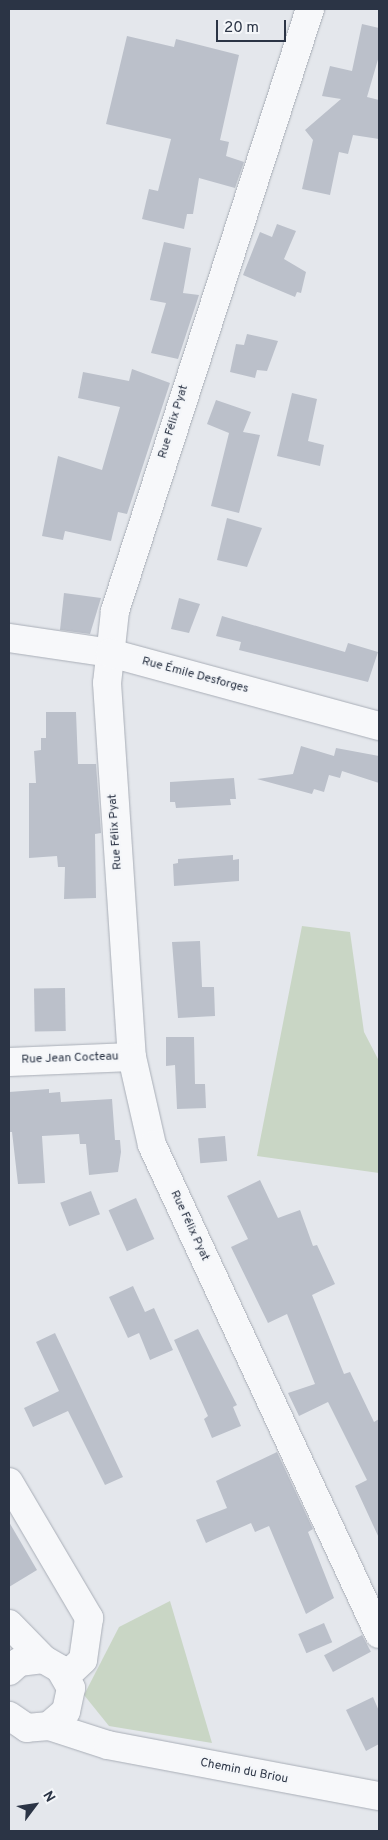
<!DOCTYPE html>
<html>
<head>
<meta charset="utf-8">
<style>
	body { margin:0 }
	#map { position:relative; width:388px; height:1840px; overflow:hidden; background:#e4e7ec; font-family:Overpass,sans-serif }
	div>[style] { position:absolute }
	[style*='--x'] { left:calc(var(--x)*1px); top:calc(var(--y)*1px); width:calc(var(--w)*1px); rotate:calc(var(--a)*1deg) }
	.green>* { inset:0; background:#c9d6c5 }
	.building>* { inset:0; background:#bbc0ca; transform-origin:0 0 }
	.roads { filter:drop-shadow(0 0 1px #a9aeb7) drop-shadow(0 0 1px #a9aeb7) }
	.minor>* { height:28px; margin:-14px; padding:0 14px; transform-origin:14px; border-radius:14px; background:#f7f8fa }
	span { translate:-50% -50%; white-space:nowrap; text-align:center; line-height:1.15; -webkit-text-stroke:4px #f4f6f9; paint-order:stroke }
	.street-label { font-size:12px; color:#2b3445 }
	.frame { position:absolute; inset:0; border:10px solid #2b3445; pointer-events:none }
	.north { position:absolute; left:10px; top:1780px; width:50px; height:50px; -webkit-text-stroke:4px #f4f6f9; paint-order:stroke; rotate:59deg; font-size:14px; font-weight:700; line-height:20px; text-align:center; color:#2b3445 }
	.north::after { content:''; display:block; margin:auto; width:18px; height:22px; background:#2b3445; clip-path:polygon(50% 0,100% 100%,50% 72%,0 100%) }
	.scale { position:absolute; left:216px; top:20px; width:70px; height:22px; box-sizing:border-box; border:2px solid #2b3445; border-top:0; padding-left:6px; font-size:15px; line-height:18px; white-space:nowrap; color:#2b3445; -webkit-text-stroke:4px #f4f6f9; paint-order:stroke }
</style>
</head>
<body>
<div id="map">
	<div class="green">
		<i style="clip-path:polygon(302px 926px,350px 932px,364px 1032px,379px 1061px,379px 1173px,257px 1156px)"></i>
		<i style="clip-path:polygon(170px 1601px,212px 1743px,109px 1726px,84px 1695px,119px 1627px)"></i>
	</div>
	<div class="building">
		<i style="clip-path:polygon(362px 24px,379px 28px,379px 56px,367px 97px,379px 100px,379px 139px,353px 135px,348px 154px,339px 152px,330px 195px,302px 189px,313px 140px,305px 130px,341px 99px,322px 96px,330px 66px,352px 71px)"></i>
		<i style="clip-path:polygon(127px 36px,174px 47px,176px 39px,239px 55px,220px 140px,229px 142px,226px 156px,244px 162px,235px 188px,199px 178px,193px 214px,187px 214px,184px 229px,142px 219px,149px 189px,158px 191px,171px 139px,106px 124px)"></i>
		<i style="clip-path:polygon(277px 224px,296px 231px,284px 259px,306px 272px,301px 293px,297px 292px,295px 297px,243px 275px,260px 232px,272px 237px)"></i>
		<i style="clip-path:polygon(164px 242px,191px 248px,183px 293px,199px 295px,178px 359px,151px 353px,166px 303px,150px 300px)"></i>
		<i style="clip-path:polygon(247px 334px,278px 341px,267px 371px,257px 370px,255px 378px,230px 372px,236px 344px,244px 345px)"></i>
		<i style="clip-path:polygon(132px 369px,170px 383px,127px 514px,118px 512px,111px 541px,65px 531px,63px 540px,42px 536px,58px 456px,102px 470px,120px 407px,78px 398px,83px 372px,129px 381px)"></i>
		<i style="clip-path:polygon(292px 393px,317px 399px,308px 441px,324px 445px,320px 466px,277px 456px)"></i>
		<i style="clip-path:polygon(216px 400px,251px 412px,243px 432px,260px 435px,239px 513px,211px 506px,229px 433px,207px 424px)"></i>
		<i style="clip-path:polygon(227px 518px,262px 528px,247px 567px,217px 560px)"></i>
		<i style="clip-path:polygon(64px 593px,101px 598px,90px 634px,60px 630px)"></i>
		<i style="clip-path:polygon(179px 598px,200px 604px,189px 633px,171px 629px)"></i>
		<i style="clip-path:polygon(222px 616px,345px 652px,348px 643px,378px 652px,368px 682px,239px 650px,241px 642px,216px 636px)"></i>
		<i style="clip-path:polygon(46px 712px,76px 712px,78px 764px,96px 764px,101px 833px,95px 834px,96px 898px,64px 899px,65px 867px,58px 867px,57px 856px,29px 858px,29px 783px,36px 783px,34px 751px,41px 750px,41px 738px,46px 738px)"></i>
		<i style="clip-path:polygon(301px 746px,334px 756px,336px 748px,379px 756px,379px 783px,342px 771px,340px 778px,329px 775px,324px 792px,314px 789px,312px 794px,257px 779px,293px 774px)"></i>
		<i style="clip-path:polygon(234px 778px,236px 799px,230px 799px,231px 805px,176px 808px,175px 802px,170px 802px,170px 782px)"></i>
		<i style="clip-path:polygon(233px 855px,233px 860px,239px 859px,239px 881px,174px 886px,173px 864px,178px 863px,178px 859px)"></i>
		<i style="clip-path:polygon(200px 941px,202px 987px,214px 987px,215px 1016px,178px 1018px,172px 942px)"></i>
		<i style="left:65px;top:988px;width:43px;height:31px;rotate:89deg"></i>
		<i style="clip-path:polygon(166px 1037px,194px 1037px,195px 1084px,205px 1084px,206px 1108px,177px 1109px,175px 1065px,166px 1066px)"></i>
		<i style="clip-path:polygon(49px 1089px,49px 1093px,60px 1092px,61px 1102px,112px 1099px,115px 1140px,120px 1140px,121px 1152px,118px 1172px,89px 1175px,86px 1144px,80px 1144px,79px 1134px,42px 1136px,45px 1183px,18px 1184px,12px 1132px,9px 1132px,9px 1092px)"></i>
		<i style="left:225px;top:1136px;width:25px;height:27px;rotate:85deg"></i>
		<i style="clip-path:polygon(260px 1180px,278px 1218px,300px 1210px,313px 1246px,317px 1245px,335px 1284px,312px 1295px,344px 1374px,350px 1372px,374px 1422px,379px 1419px,379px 1538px,355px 1486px,367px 1480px,328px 1402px,299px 1416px,288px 1393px,315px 1384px,287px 1314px,268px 1323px,231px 1247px,248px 1239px,227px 1196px)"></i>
		<i style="left:91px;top:1191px;width:25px;height:33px;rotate:69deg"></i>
		<i style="left:136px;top:1198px;width:45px;height:30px;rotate:66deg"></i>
		<i style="clip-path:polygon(133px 1286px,145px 1312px,154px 1308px,173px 1350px,150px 1360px,139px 1333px,128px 1338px,109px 1297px)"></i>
		<i style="clip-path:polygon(198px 1329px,237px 1405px,233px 1407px,241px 1426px,212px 1438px,204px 1419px,208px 1416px,174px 1340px)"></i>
		<i style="clip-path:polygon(55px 1333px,123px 1477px,105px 1485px,68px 1411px,33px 1427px,24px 1408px,59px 1391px,36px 1342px)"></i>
		<i style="clip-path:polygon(277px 1452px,313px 1529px,308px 1532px,334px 1598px,306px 1614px,269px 1526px,255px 1532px,251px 1523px,206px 1543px,196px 1520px,227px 1508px,216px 1481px)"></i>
		<i style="clip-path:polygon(9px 1522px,37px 1570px,9px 1587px)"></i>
		<i style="left:324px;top:1623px;width:21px;height:28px;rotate:67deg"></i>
		<i style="left:362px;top:1635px;width:19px;height:43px;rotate:62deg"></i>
		<i style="clip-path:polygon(373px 1697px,379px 1711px,379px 1744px,366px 1751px,346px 1710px)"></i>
	</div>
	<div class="roads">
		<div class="minor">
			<i style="--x:310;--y:9;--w:633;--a:107.95"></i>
			<i style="--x:115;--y:611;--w:72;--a:96.3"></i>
			<i style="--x:107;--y:683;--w:375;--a:86.2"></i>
			<i style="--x:132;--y:1057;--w:90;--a:77.2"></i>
			<i style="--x:152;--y:1145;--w:539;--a:65.1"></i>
			<i style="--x:9;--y:638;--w:102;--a:8.4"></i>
			<i style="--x:110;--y:653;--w:279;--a:15.2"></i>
			<i style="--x:9;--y:1062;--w:123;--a:-2.3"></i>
			<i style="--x:9;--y:1482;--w:158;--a:59.5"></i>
			<i style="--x:89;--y:1618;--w:42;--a:98.1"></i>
			<i style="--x:83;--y:1660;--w:23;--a:137"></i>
			<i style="--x:9;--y:1624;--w:49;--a:45.8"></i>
			<i style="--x:9;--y:1671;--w:13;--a:-42"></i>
			<i style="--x:19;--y:1662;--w:24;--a:-7"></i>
			<i style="--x:43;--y:1659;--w:20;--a:30"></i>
			<i style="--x:60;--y:1669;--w:22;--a:60"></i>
			<i style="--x:71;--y:1688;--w:24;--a:102"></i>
			<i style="--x:66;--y:1711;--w:23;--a:139"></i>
			<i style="--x:49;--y:1726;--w:22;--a:175"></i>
			<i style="--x:27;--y:1728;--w:22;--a:-146"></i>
			<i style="--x:49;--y:1726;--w:62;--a:17.9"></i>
			<i style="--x:108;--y:1745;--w:276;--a:10.7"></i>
		</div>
	</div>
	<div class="street-label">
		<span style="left:174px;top:422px;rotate:-73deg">Rue Félix Pyat</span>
		<span style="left:195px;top:676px;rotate:15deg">Rue Émile Desforges</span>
		<span style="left:116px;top:832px;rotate:-94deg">Rue Félix Pyat</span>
		<span style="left:70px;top:1059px;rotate:-2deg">Rue Jean Cocteau</span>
		<span style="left:189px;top:1226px;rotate:65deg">Rue Félix Pyat</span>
		<span style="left:244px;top:1772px;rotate:11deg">Chemin du Briou</span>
	</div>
	<div class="frame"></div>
	<div class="north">N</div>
	<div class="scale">20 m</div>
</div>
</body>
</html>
